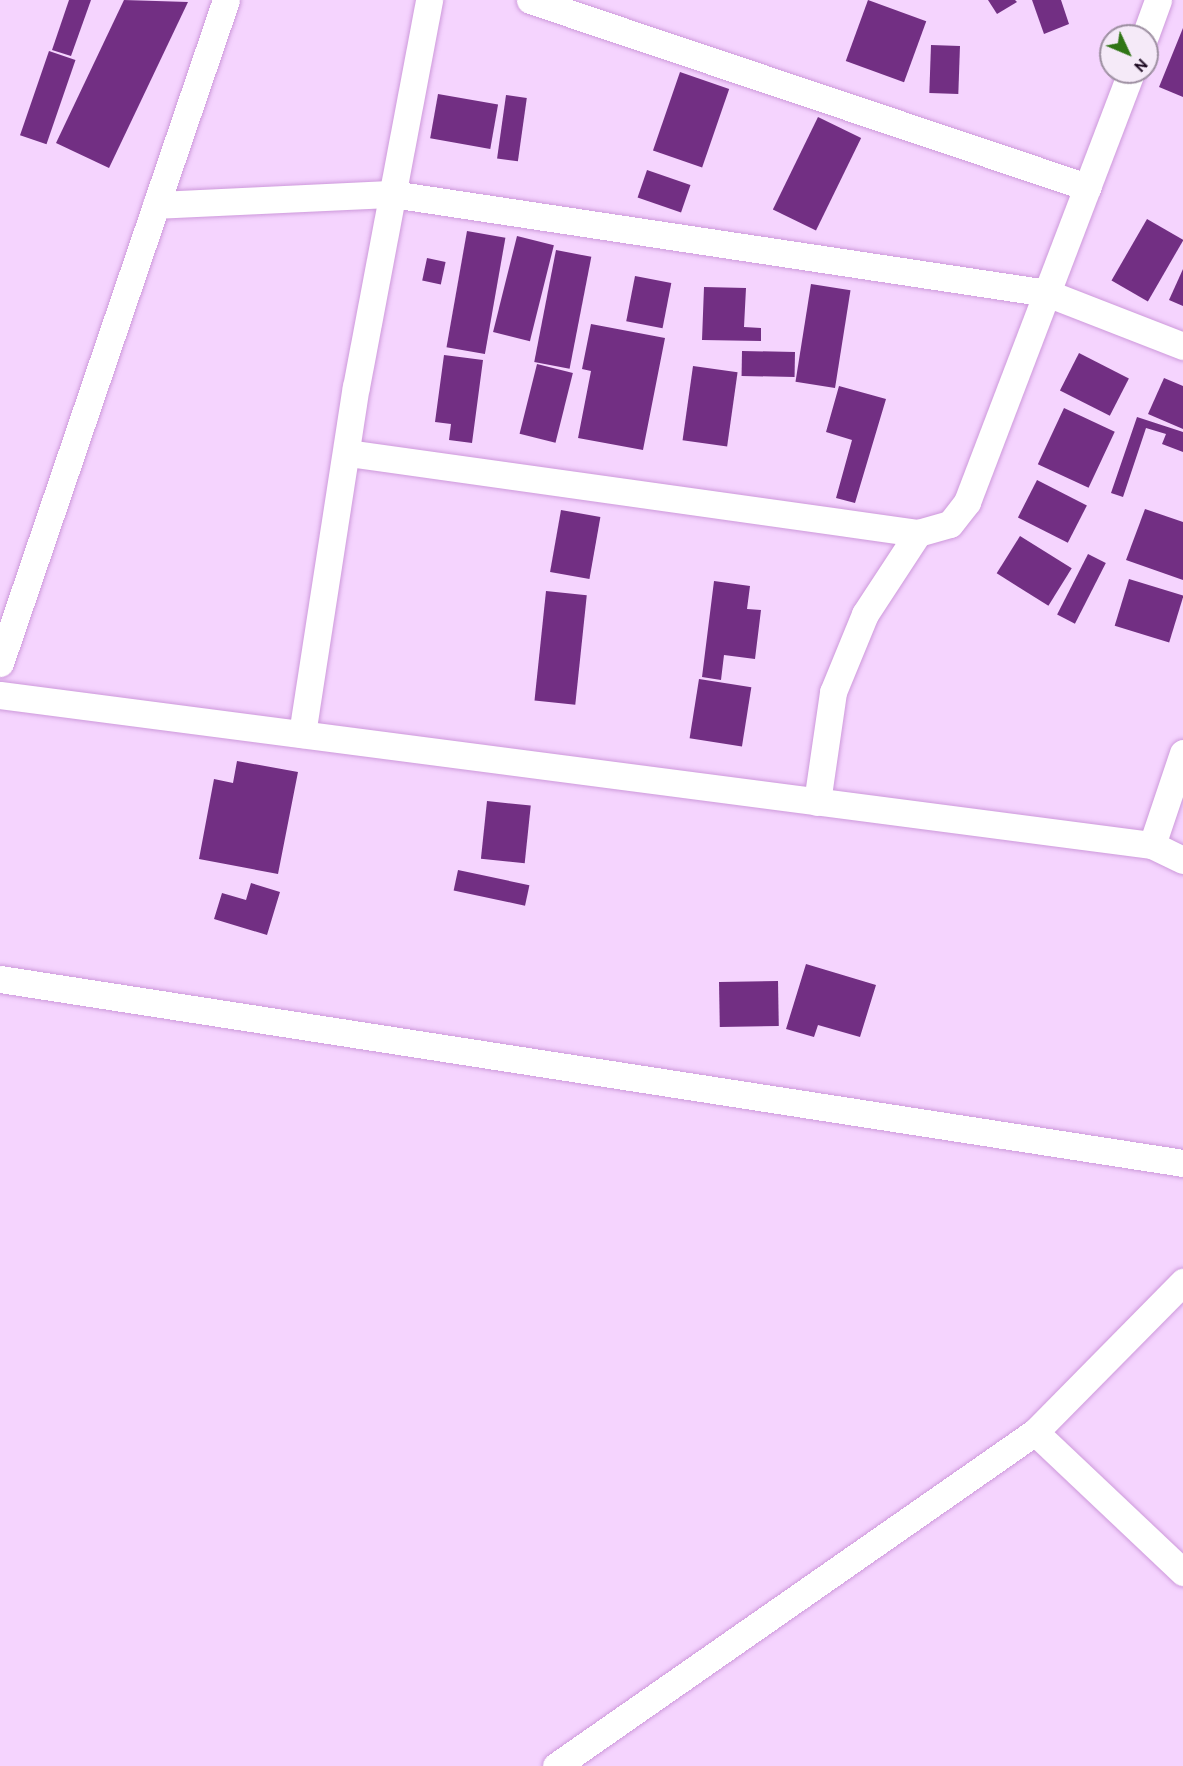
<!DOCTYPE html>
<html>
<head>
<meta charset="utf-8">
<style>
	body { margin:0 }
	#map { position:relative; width:1183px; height:1766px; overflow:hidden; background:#f5d4fe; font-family:Cabin,sans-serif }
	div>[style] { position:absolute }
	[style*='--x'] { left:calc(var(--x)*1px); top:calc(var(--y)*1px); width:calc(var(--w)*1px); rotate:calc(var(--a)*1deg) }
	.building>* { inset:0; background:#722f83; transform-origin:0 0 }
	.roads { filter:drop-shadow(0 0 2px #cd99db) drop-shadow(0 0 2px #cd99db) }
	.minor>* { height:27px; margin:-13.5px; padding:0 13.5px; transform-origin:13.5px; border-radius:13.5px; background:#fff }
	span { translate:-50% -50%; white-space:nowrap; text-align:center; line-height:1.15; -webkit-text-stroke:6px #f5eaf8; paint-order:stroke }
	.north { position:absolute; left:1099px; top:24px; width:60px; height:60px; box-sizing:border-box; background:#f5eaf8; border:2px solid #9d8fa1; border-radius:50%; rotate:134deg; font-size:16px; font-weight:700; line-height:24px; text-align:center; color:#19061e }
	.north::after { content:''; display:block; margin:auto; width:21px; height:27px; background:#307516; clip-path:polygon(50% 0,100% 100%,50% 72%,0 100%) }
</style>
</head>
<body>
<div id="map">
	<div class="building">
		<i style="clip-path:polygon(69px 0,91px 0,71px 56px,52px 50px)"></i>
		<i style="clip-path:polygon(124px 0,188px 2px,109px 168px,56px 143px)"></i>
		<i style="left:868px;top:0;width:62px;height:65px;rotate:20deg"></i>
		<i style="clip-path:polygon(988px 0,1015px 0,1017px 2px,997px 14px)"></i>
		<i style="clip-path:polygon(1032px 0,1061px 0,1069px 24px,1044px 34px)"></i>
		<i style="clip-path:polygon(1183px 28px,1183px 97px,1159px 87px)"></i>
		<i style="left:931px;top:45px;width:29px;height:48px;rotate:2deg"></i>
		<i style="left:49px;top:51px;width:28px;height:89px;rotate:19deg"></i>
		<i style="left:680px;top:72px;width:52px;height:83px;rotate:19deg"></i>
		<i style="left:438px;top:94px;width:61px;height:45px;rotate:10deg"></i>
		<i style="left:506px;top:95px;width:21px;height:64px;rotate:8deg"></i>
		<i style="left:818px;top:117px;width:48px;height:103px;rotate:26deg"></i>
		<i style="left:647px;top:170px;width:46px;height:29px;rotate:19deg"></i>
		<i style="left:1147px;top:219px;width:42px;height:71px;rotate:30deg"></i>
		<i style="left:467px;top:231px;width:39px;height:118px;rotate:10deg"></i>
		<i style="left:517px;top:236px;width:38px;height:99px;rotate:14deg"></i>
		<i style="left:556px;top:250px;width:36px;height:114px;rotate:11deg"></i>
		<i style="left:427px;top:258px;width:19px;height:23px;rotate:12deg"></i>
		<i style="clip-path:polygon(1183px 269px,1183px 306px,1169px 300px)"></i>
		<i style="left:635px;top:276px;width:37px;height:46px;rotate:11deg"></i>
		<i style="left:811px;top:284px;width:40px;height:99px;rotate:9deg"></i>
		<i style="clip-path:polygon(704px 287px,746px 288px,744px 327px,761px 328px,761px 341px,702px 340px)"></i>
		<i style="clip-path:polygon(591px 324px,665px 338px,643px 450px,578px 438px,591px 371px,582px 369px)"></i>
		<i style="left:742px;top:351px;width:53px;height:25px;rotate:1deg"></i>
		<i style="left:1079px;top:353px;width:56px;height:42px;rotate:27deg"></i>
		<i style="clip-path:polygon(444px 355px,483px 360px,472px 443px,449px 440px,451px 424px,435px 422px)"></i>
		<i style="left:537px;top:364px;width:37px;height:72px;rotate:14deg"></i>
		<i style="left:693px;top:366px;width:45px;height:75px;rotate:8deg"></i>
		<i style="clip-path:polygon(1164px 378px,1183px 386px,1183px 429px,1148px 414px)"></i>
		<i style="clip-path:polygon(839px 386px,886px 399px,855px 503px,836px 498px,852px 440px,826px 432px)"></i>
		<i style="left:1064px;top:408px;width:56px;height:62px;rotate:25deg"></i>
		<i style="clip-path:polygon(1137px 417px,1183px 432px,1183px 452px,1162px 444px,1166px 434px,1146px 428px,1123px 497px,1111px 493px)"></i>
		<i style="left:1037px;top:480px;width:56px;height:42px;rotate:27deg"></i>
		<i style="clip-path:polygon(1145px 509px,1183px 522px,1183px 580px,1126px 560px)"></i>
		<i style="left:561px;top:510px;width:40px;height:63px;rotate:10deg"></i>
		<i style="left:1020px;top:536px;width:61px;height:44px;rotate:32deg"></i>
		<i style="left:1088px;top:554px;width:20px;height:68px;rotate:27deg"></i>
		<i style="left:1129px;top:579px;width:57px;height:49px;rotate:17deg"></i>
		<i style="clip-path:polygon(714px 581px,750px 586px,747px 609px,761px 610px,755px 659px,724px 655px,721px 680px,702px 677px)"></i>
		<i style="left:546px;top:591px;width:41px;height:110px;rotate:6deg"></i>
		<i style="left:699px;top:679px;width:53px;height:60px;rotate:9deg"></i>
		<i style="clip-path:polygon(237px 761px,298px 772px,278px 874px,199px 859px,214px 779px,233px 783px)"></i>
		<i style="left:487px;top:801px;width:44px;height:58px;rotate:6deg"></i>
		<i style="left:458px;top:870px;width:73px;height:21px;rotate:12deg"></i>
		<i style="clip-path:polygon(251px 883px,280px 892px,267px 935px,214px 919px,222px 893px,246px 900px)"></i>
		<i style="clip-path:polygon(806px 964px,876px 985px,860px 1037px,818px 1025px,814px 1037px,786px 1029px)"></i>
		<i style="left:778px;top:981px;width:45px;height:59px;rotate:89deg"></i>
	</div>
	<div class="roads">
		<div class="minor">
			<i style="--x:530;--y:0;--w:588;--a:18.56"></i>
			<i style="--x:1145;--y:36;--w:38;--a:-70"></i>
			<i style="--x:156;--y:205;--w:236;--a:-2.7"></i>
			<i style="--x:392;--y:194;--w:662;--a:8.59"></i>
			<i style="--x:1047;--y:293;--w:146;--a:21.3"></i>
			<i style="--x:348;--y:453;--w:576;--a:7.99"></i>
			<i style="--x:918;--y:533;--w:33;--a:-16"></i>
			<i style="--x:950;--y:524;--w:28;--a:-52"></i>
			<i style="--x:967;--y:502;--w:460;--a:-69.1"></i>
			<i style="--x:0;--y:663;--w:700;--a:-71.18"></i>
			<i style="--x:0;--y:695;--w:1162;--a:7.42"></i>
			<i style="--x:1152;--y:845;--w:34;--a:26"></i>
			<i style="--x:302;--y:734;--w:351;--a:-81.2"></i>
			<i style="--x:356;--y:387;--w:394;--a:-79.3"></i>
			<i style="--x:817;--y:802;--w:111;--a:-81.7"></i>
			<i style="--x:833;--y:692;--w:84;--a:-67.7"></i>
			<i style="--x:865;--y:614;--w:97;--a:-56.8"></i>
			<i style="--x:1152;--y:845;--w:97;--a:-71.4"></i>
			<i style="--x:0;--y:979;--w:1197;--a:8.84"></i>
			<i style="--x:1035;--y:1432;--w:204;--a:43.4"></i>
			<i style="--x:556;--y:1766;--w:584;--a:-34.89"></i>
			<i style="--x:1035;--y:1432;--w:211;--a:-45.4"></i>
		</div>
	</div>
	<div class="north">N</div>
</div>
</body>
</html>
